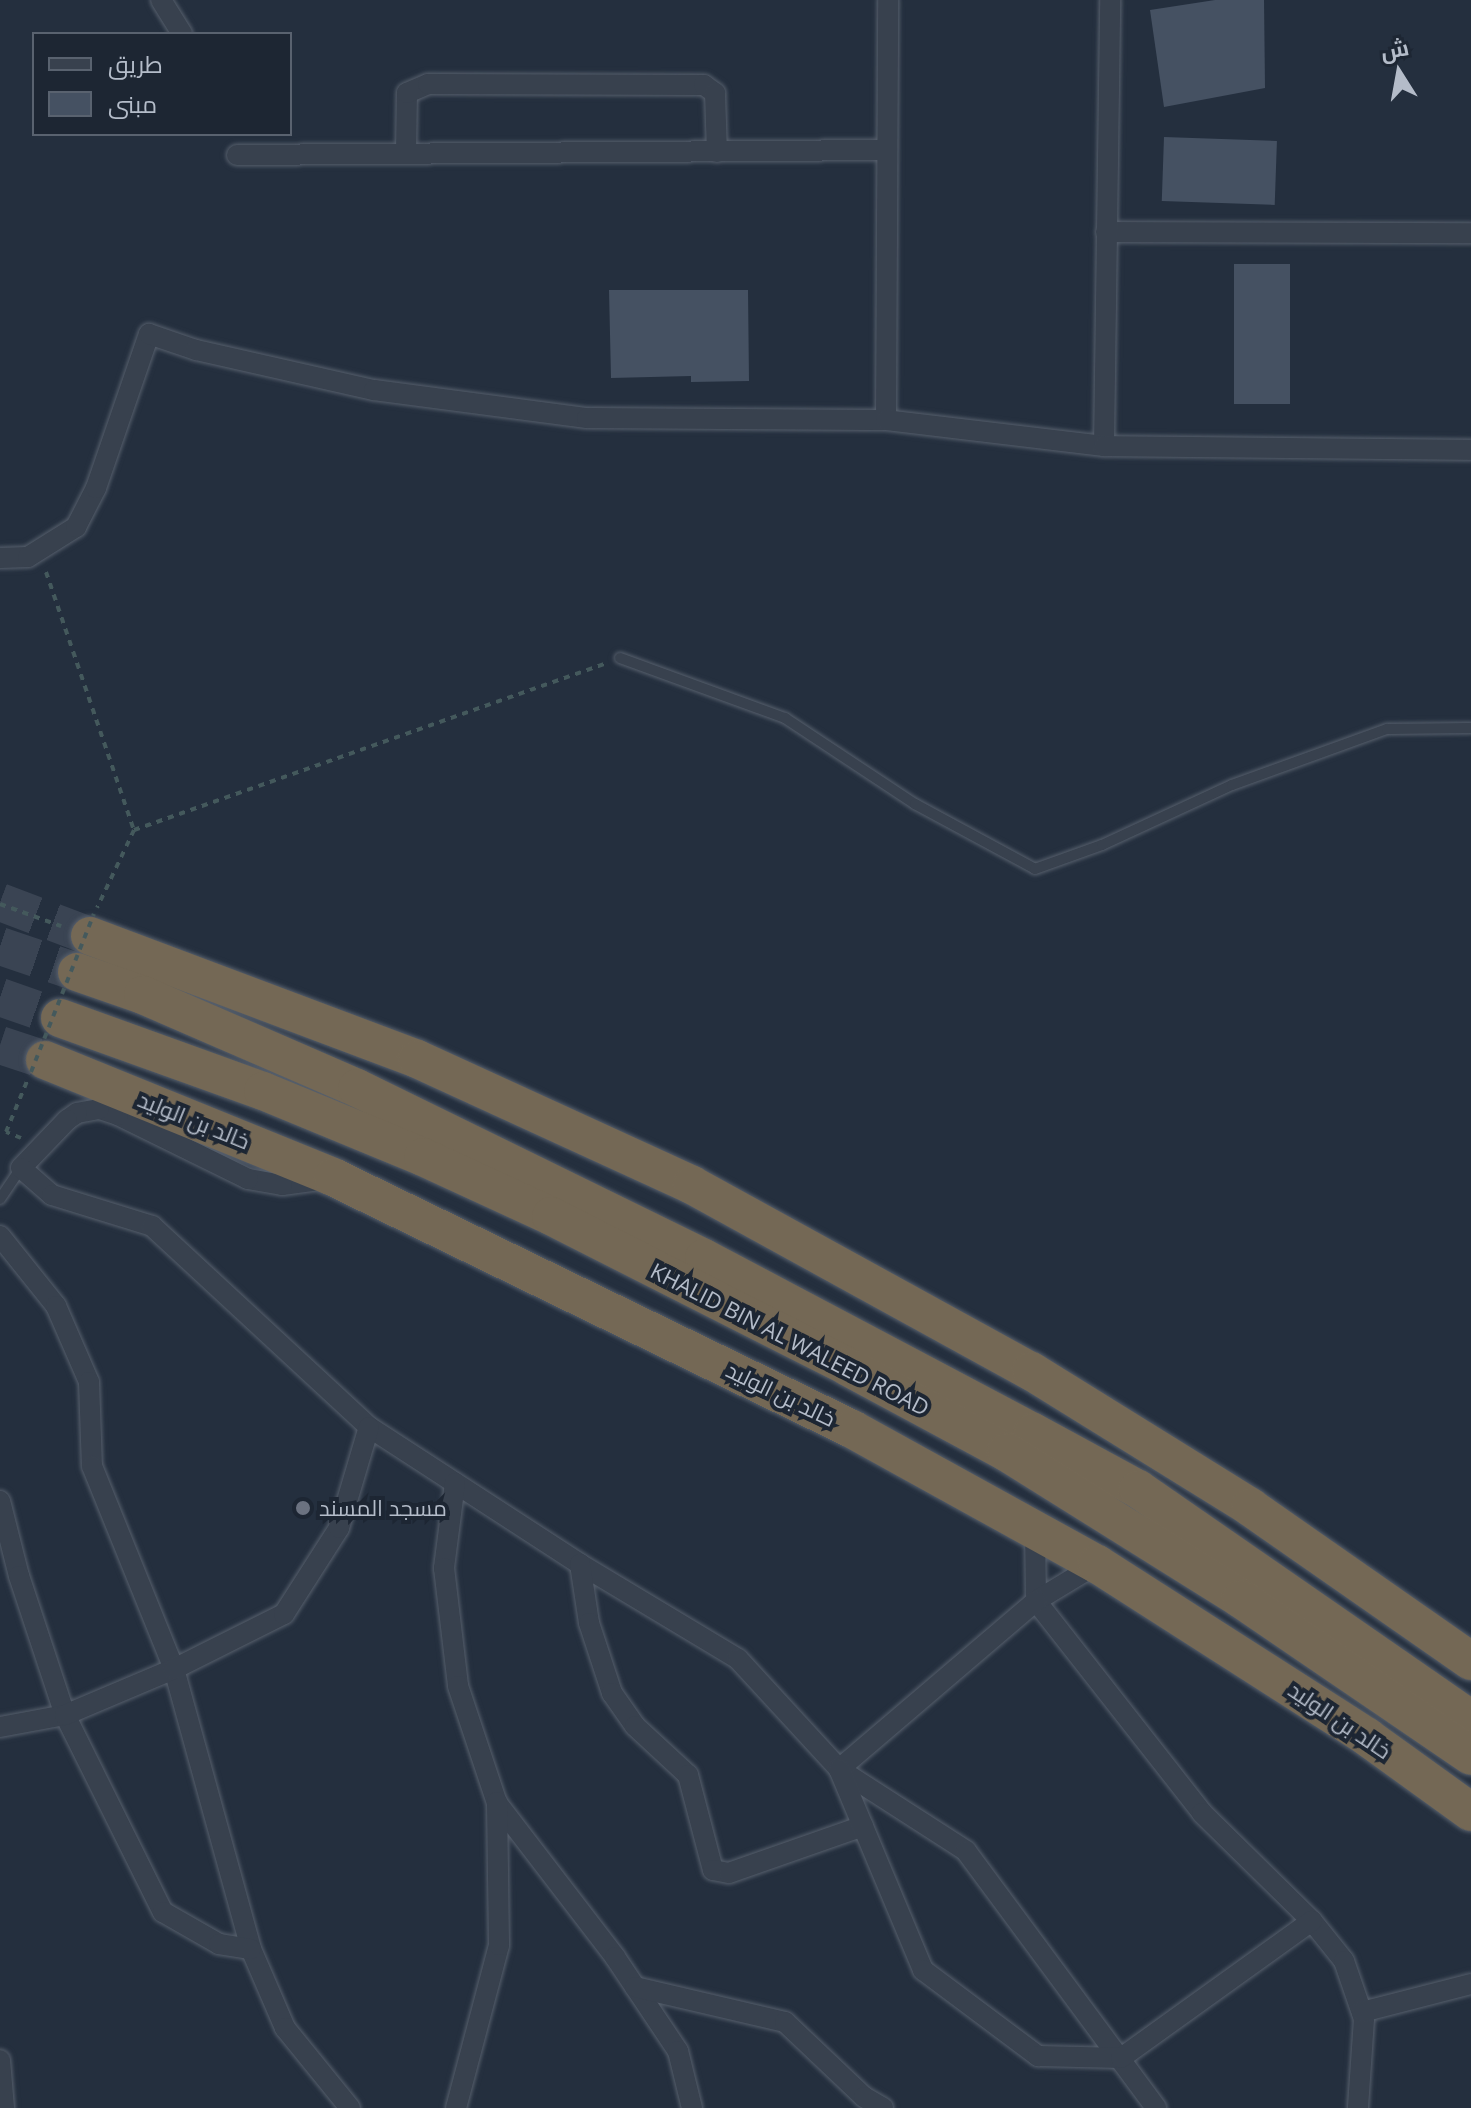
<!DOCTYPE html>
<html>
<head>
<meta charset="utf-8">
<style>
	body { margin:0 }
	#map { position:relative; width:1471px; height:2108px; overflow:hidden; background:#242f3e; font-family:"Open Sans",Cairo,sans-serif }
	div>[style] { position:absolute }
	[style*='--x'] { left:calc(var(--x)*1px); top:calc(var(--y)*1px); width:calc(var(--w)*1px); rotate:calc(var(--a)*1deg) }
	.building>* { inset:0; background:#455162; transform-origin:0 0 }
	.highway-tunnel>* { height:38px; margin-top:-19px; transform-origin:0; background:repeating-linear-gradient(90deg,#3a4453 0 38px,transparent 0 57px) }
	.path>* { height:4px; margin-top:-2px; transform-origin:0; background:repeating-linear-gradient(90deg,#44595c 0 6px,transparent 0 12px) }
	.roads { filter:drop-shadow(0 0 2px #565f6c) drop-shadow(0 0 2px #565f6c) }
	.lane>* { height:10px; margin:-5px; padding:0 5px; transform-origin:5px; border-radius:5px; background:#38414e }
	.street>* { height:20px; margin:-10px; padding:0 10px; transform-origin:10px; border-radius:10px; background:#38414e }
	.highway>* { height:38px; margin:-19px; padding:0 19px; transform-origin:19px; border-radius:19px; background:#746855 }
	.path-bridge>* { height:4px; margin-top:-2px; transform-origin:0; background:repeating-linear-gradient(90deg,#44595c 0 6px,transparent 0 12px) }
	.dots>* { width:22px; height:22px; translate:-50% -50%; box-sizing:border-box; border:4px solid #1d2633; border-radius:50% }
	span { translate:-50% -50%; white-space:nowrap; text-align:center; line-height:1.15; -webkit-text-stroke:8px #1d2633; paint-order:stroke }
	.street-label { font-size:22px; color:#b4bcc9 }
	.poi-label { font-size:22px; color:#b4bcc9 }
	.left { translate:0 -50%; text-align:left }
	.legend { position:absolute; left:32px; top:32px; width:260px; height:104px; box-sizing:border-box; background:#1d2633; border:2px solid #59626f; margin:0; padding:10px 14px; list-style:none; font-size:24px; color:#b4bcc9 }
	.legend li { display:flex; align-items:center; gap:16px; height:40px }
	.legend b { width:40px; border:2px solid #59626f }
	.north { position:absolute; left:1359px; top:32px; width:80px; height:80px; -webkit-text-stroke:6px #1d2633; paint-order:stroke; rotate:349deg; font-size:22px; font-weight:700; line-height:32px; text-align:center; color:#b4bcc9 }
	.north::after { content:''; display:block; margin:auto; width:28px; height:36px; background:#b4bcc9; clip-path:polygon(50% 0,100% 100%,50% 72%,0 100%) }
</style>
</head>
<body>
<div id="map">
	<div class="building">
		<i style="clip-path:polygon(1215px 0,1264px 0,1265px 88px,1164px 107px,1150px 10px)"></i>
		<i style="left:1164px;top:137px;width:113px;height:64px;rotate:2deg"></i>
		<i style="left:1234px;top:264px;width:56px;height:140px"></i>
		<i style="clip-path:polygon(609px 290px,748px 290px,749px 381px,691px 382px,691px 376px,611px 378px)"></i>
	</div>
	<div class="highway-tunnel">
		<i style="--x:0;--y:902;--w:96;--a:20.7"></i>
		<i style="--x:0;--y:946;--w:81;--a:18.7"></i>
		<i style="--x:0;--y:997;--w:64;--a:19.3"></i>
		<i style="--x:0;--y:1045;--w:47;--a:18.4"></i>
	</div>
	<div class="path">
		<i style="--x:46;--y:572;--w:273;--a:71.2"></i>
		<i style="--x:134;--y:830;--w:86;--a:115.4"></i>
		<i style="--x:134;--y:830;--w:502;--a:-19.45"></i>
		<i style="--x:0;--y:904;--w:65;--a:19.8"></i>
		<i style="--x:21;--y:1138;--w:16;--a:-158"></i>
		<i style="--x:6;--y:1132;--w:55;--a:-67.6"></i>
	</div>
	<div class="roads">
		<div class="lane">
			<i style="--x:620;--y:658;--w:176;--a:20"></i>
			<i style="--x:785;--y:718;--w:156;--a:33.5"></i>
			<i style="--x:915;--y:804;--w:136;--a:28.4"></i>
			<i style="--x:1035;--y:869;--w:71;--a:-19.7"></i>
			<i style="--x:1102;--y:845;--w:143;--a:-24.8"></i>
			<i style="--x:1232;--y:785;--w:165;--a:-19.9"></i>
			<i style="--x:1387;--y:729;--w:84;--a:-0.7"></i>
			<i style="--x:0;--y:1199;--w:37;--a:-56"></i>
		</div>
		<div class="street">
			<i style="--x:161;--y:0;--w:40;--a:58"></i>
			<i style="--x:406;--y:154;--w:61;--a:-89.1"></i>
			<i style="--x:407;--y:93;--w:23;--a:-23"></i>
			<i style="--x:428;--y:84;--w:276;--a:0.2"></i>
			<i style="--x:704;--y:85;--w:14;--a:36"></i>
			<i style="--x:715;--y:93;--w:59;--a:88.1"></i>
			<i style="--x:237;--y:155;--w:650;--a:-0.44"></i>
			<i style="--x:1106;--y:232;--w:365;--a:0.2"></i>
			<i style="--x:886;--y:420;--w:420;--a:-89.7"></i>
			<i style="--x:1104;--y:446;--w:446;--a:-89.2"></i>
			<i style="--x:0;--y:558;--w:28;--a:-2"></i>
			<i style="--x:28;--y:557;--w:57;--a:-32"></i>
			<i style="--x:76;--y:527;--w:44;--a:-62.9"></i>
			<i style="--x:96;--y:488;--w:163;--a:-71"></i>
			<i style="--x:149;--y:334;--w:50;--a:18.8"></i>
			<i style="--x:196;--y:350;--w:182;--a:12.7"></i>
			<i style="--x:374;--y:390;--w:215;--a:7.5"></i>
			<i style="--x:587;--y:418;--w:299;--a:0.4"></i>
			<i style="--x:886;--y:420;--w:220;--a:6.8"></i>
			<i style="--x:1104;--y:446;--w:367;--a:0.6"></i>
			<i style="--x:326;--y:1179;--w:44;--a:172.2"></i>
			<i style="--x:282;--y:1185;--w:35;--a:-170"></i>
			<i style="--x:248;--y:1179;--w:145;--a:-153.8"></i>
			<i style="--x:118;--y:1115;--w:20;--a:-162"></i>
			<i style="--x:99;--y:1109;--w:22;--a:170"></i>
			<i style="--x:77;--y:1113;--w:12;--a:145"></i>
			<i style="--x:67;--y:1120;--w:66;--a:133.8"></i>
			<i style="--x:21;--y:1168;--w:41;--a:41.1"></i>
			<i style="--x:52;--y:1195;--w:105;--a:17.2"></i>
			<i style="--x:152;--y:1226;--w:296;--a:42.8"></i>
			<i style="--x:369;--y:1427;--w:252;--a:33"></i>
			<i style="--x:580;--y:1564;--w:184;--a:31"></i>
			<i style="--x:738;--y:1659;--w:149;--a:47.4"></i>
			<i style="--x:839;--y:1769;--w:151;--a:32.8"></i>
			<i style="--x:966;--y:1851;--w:320;--a:53.5"></i>
			<i style="--x:0;--y:1236;--w:90;--a:51.3"></i>
			<i style="--x:56;--y:1306;--w:83;--a:66.5"></i>
			<i style="--x:89;--y:1382;--w:84;--a:88"></i>
			<i style="--x:92;--y:1466;--w:219;--a:68"></i>
			<i style="--x:174;--y:1669;--w:290;--a:74.6"></i>
			<i style="--x:251;--y:1949;--w:86;--a:66.7"></i>
			<i style="--x:285;--y:2028;--w:103;--a:50.9"></i>
			<i style="--x:455;--y:1483;--w:86;--a:97.4"></i>
			<i style="--x:444;--y:1568;--w:119;--a:83.2"></i>
			<i style="--x:458;--y:1686;--w:123;--a:71.6"></i>
			<i style="--x:497;--y:1803;--w:194;--a:52.5"></i>
			<i style="--x:615;--y:1957;--w:113;--a:56.2"></i>
			<i style="--x:678;--y:2051;--w:59;--a:76.2"></i>
			<i style="--x:0;--y:1501;--w:77;--a:75.8"></i>
			<i style="--x:19;--y:1576;--w:146;--a:71.7"></i>
			<i style="--x:65;--y:1715;--w:220;--a:63.6"></i>
			<i style="--x:163;--y:1912;--w:64;--a:29.7"></i>
			<i style="--x:219;--y:1944;--w:32;--a:9"></i>
			<i style="--x:1035;--y:1529;--w:72;--a:89.2"></i>
			<i style="--x:1036;--y:1601;--w:269;--a:51.9"></i>
			<i style="--x:1202;--y:1813;--w:154;--a:44.5"></i>
			<i style="--x:1312;--y:1921;--w:51;--a:51.3"></i>
			<i style="--x:1344;--y:1961;--w:61;--a:71"></i>
			<i style="--x:1364;--y:2019;--w:89;--a:93.9"></i>
			<i style="--x:580;--y:1564;--w:60;--a:81.3"></i>
			<i style="--x:589;--y:1623;--w:74;--a:71.8"></i>
			<i style="--x:612;--y:1693;--w:40;--a:55.1"></i>
			<i style="--x:635;--y:1726;--w:72;--a:42.8"></i>
			<i style="--x:688;--y:1775;--w:98;--a:75.3"></i>
			<i style="--x:713;--y:1870;--w:16;--a:11"></i>
			<i style="--x:729;--y:1873;--w:142;--a:-19.3"></i>
			<i style="--x:1097;--y:1564;--w:71;--a:148.8"></i>
			<i style="--x:1036;--y:1601;--w:259;--a:139.5"></i>
			<i style="--x:839;--y:1769;--w:218;--a:67.3"></i>
			<i style="--x:923;--y:1970;--w:144;--a:36.8"></i>
			<i style="--x:1038;--y:2056;--w:83;--a:1.4"></i>
			<i style="--x:1121;--y:2058;--w:235;--a:-35.7"></i>
			<i style="--x:0;--y:1727;--w:66;--a:-10.5"></i>
			<i style="--x:65;--y:1715;--w:118;--a:-22.9"></i>
			<i style="--x:174;--y:1669;--w:123;--a:-26.6"></i>
			<i style="--x:284;--y:1614;--w:102;--a:-57.4"></i>
			<i style="--x:339;--y:1528;--w:105;--a:-73.5"></i>
			<i style="--x:635;--y:1987;--w:154;--a:13.1"></i>
			<i style="--x:785;--y:2022;--w:109;--a:43.5"></i>
			<i style="--x:864;--y:2097;--w:22;--a:30"></i>
			<i style="--x:1362;--y:2012;--w:113;--a:-14.4"></i>
			<i style="--x:0;--y:2060;--w:48;--a:85.2"></i>
			<i style="--x:456;--y:2108;--w:169;--a:-75.2"></i>
			<i style="--x:499;--y:1945;--w:143;--a:-90.8"></i>
		</div>
		<div class="highway">
			<i style="--x:90;--y:936;--w:349;--a:20.6"></i>
			<i style="--x:417;--y:1059;--w:302;--a:24.6"></i>
			<i style="--x:692;--y:1185;--w:387;--a:28.8"></i>
			<i style="--x:1031;--y:1371;--w:258;--a:31.8"></i>
			<i style="--x:1250;--y:1507;--w:269;--a:34.9"></i>
			<i style="--x:77;--y:972;--w:70;--a:19.2"></i>
			<i style="--x:143;--y:995;--w:233;--a:23.5"></i>
			<i style="--x:357;--y:1088;--w:386;--a:26.1"></i>
			<i style="--x:704;--y:1258;--w:372;--a:27.9"></i>
			<i style="--x:1033;--y:1432;--w:119;--a:28.5"></i>
			<i style="--x:1138;--y:1489;--w:405;--a:34.7"></i>
			<i style="--x:60;--y:1018;--w:216;--a:19.8"></i>
			<i style="--x:263;--y:1091;--w:173;--a:22.4"></i>
			<i style="--x:423;--y:1157;--w:141;--a:24.7"></i>
			<i style="--x:551;--y:1216;--w:333;--a:26.9"></i>
			<i style="--x:848;--y:1367;--w:179;--a:28.3"></i>
			<i style="--x:1006;--y:1452;--w:277;--a:32"></i>
			<i style="--x:1241;--y:1599;--w:278;--a:34.3"></i>
			<i style="--x:45;--y:1060;--w:311;--a:22.1"></i>
			<i style="--x:333;--y:1177;--w:577;--a:25.9"></i>
			<i style="--x:852;--y:1429;--w:280;--a:28.9"></i>
			<i style="--x:1097;--y:1564;--w:321;--a:32.6"></i>
			<i style="--x:1367;--y:1737;--w:128;--a:35.8"></i>
		</div>
	</div>
	<div class="path-bridge">
		<i style="--x:31;--y:1072;--w:170;--a:-68.3"></i>
	</div>
	<div class="dots">
		<i style="left:303px;top:1508px;background:#6b7280"></i>
	</div>
	<div class="street-label">
		<span style="left:194px;top:1120px;rotate:22deg">خالد بن الوليد</span>
		<span style="left:790px;top:1339px;rotate:27deg">KHALID BIN AL WALEED ROAD</span>
		<span style="left:781px;top:1394px;rotate:26deg">خالد بن الوليد</span>
		<span style="left:1340px;top:1720px;rotate:34deg">خالد بن الوليد</span>
	</div>
	<div class="poi-label">
		<span class="left" style="left:319px;top:1508px">مسجد المسند</span>
	</div>
	<ul class="legend">
	<li><b style="height:10px;background:#38414e"></b>طريق</li>
	<li><b style="height:22px;background:#455162"></b>مبنى</li>
	</ul>
	<div class="north">ش</div>
</div>
</body>
</html>
